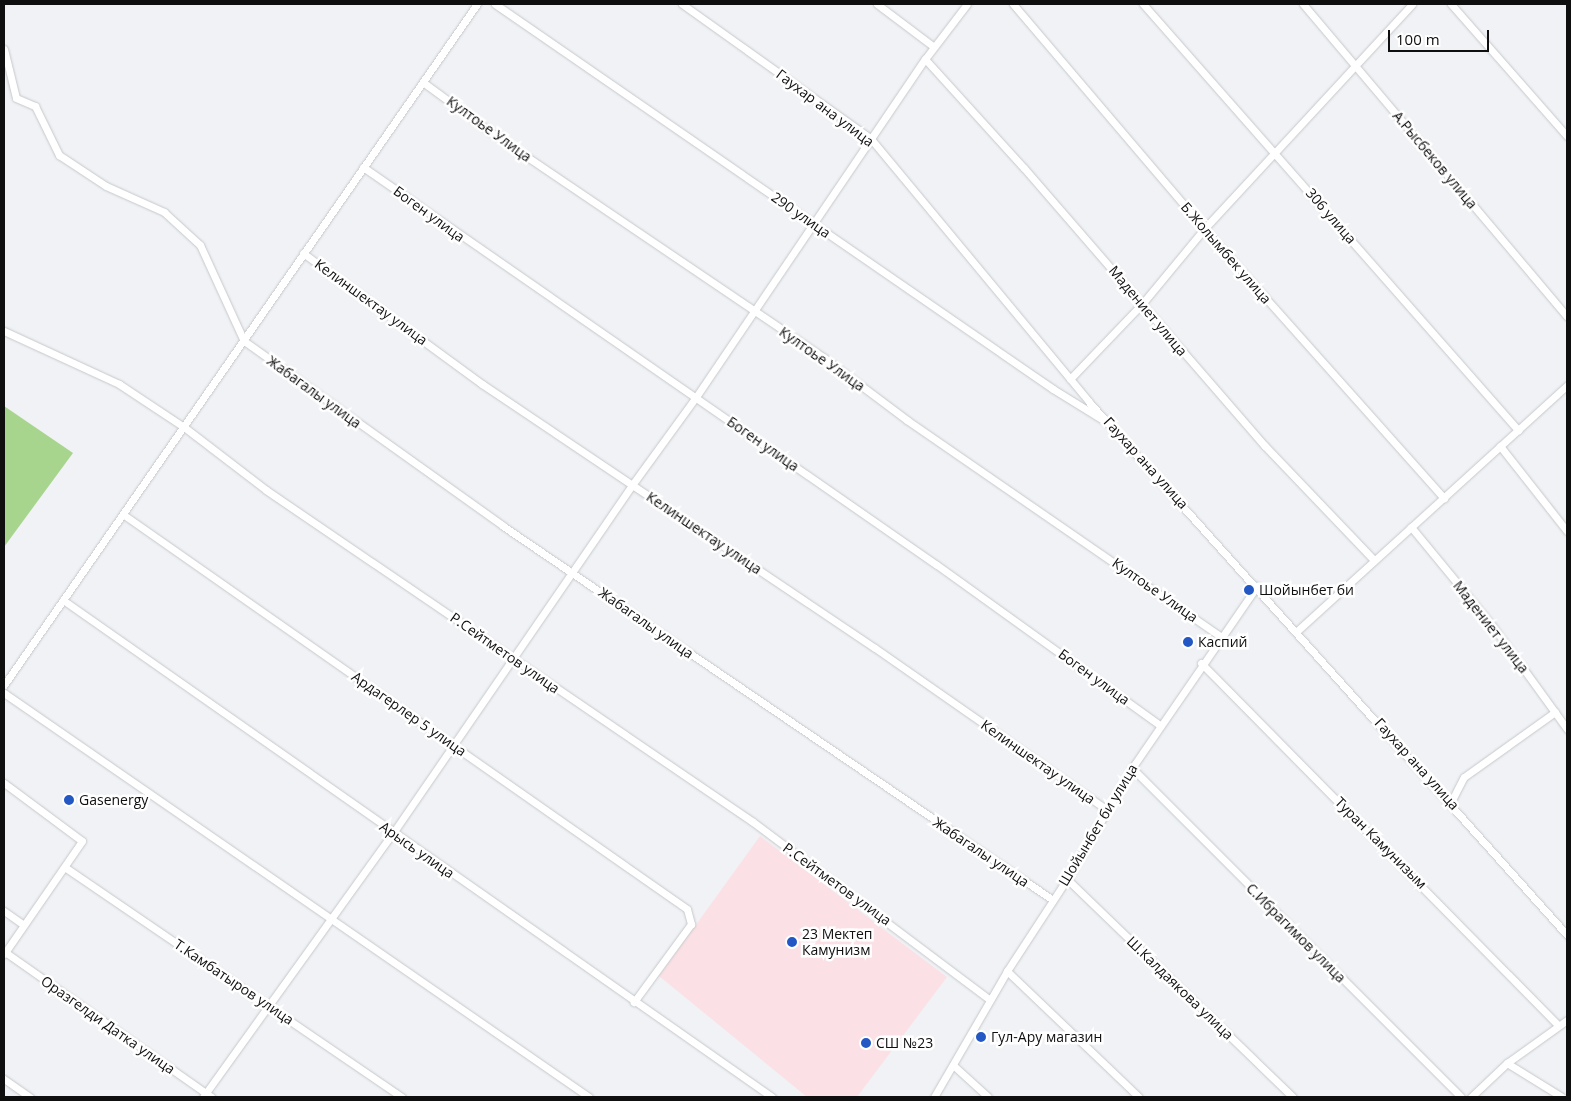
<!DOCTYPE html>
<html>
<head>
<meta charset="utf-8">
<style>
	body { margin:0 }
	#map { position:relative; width:1571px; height:1101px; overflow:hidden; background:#f0f2f5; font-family:"Open Sans",sans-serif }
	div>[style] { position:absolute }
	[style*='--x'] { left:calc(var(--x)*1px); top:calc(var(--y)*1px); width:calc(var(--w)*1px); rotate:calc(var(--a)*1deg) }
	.education>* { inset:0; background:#fbe1e5 }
	.green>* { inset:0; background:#a8d58e }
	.roads { filter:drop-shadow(0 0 1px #c6c8cb) drop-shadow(0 0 1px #c6c8cb) }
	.minor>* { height:7px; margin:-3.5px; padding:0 3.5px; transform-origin:3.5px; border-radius:3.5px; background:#fff }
	.dots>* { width:14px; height:14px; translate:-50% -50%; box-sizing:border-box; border:2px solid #fff; border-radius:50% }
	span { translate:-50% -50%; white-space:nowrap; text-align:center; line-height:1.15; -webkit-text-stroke:5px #fff; paint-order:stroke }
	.street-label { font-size:14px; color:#0f0f10 }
	.poi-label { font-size:14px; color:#0f0f10 }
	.left { translate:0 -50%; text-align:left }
	.frame { position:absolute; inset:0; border:5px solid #0f0f10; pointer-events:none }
	.scale { position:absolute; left:1388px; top:30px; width:101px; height:22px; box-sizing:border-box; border:2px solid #0f0f10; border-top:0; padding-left:6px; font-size:15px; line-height:18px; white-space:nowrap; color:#0f0f10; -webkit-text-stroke:4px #fff; paint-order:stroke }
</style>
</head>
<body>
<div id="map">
	<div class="education">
		<i style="clip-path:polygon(760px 836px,947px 977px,857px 1097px,807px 1097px,659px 976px)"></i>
	</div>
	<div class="green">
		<i style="clip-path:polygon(4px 406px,73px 453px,4px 547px)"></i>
	</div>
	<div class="roads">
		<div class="minor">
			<i style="--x:495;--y:4;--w:678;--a:34.6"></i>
			<i style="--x:1053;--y:389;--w:59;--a:31.8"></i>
			<i style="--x:682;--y:4;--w:232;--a:35.5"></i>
			<i style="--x:871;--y:139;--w:342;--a:50.3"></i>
			<i style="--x:1089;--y:402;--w:716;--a:48.11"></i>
			<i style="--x:877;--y:4;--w:71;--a:37"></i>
			<i style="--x:1013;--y:4;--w:310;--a:49.6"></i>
			<i style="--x:1214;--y:240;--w:346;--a:48.3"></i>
			<i style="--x:1143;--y:4;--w:568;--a:48.64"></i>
			<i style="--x:1303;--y:4;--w:409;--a:49.8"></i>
			<i style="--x:1451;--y:4;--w:176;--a:48.7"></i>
			<i style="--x:4;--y:49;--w:50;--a:76.2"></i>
			<i style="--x:16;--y:98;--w:21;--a:23"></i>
			<i style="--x:35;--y:106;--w:55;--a:63.9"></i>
			<i style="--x:59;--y:155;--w:56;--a:33.4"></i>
			<i style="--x:106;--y:186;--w:64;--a:24.1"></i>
			<i style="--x:164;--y:212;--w:49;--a:42.5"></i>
			<i style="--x:200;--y:245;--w:106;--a:65.4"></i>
			<i style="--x:244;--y:341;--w:318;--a:35.5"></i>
			<i style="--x:503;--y:526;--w:665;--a:34.22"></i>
			<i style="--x:925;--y:59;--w:147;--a:47.8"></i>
			<i style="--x:1024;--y:168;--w:368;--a:49.1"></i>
			<i style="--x:1265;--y:446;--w:158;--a:46.3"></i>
			<i style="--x:424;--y:83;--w:84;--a:36.3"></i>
			<i style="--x:492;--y:133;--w:405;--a:34.1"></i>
			<i style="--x:827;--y:360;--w:100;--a:36.9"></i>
			<i style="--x:907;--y:420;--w:380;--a:34.6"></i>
			<i style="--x:363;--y:167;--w:698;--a:34.74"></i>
			<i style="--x:937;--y:565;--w:274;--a:35.7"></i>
			<i style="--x:303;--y:253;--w:222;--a:36.2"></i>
			<i style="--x:482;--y:384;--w:473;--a:33.9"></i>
			<i style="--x:875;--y:648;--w:283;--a:34.9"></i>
			<i style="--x:4;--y:331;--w:127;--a:24.7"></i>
			<i style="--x:119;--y:384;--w:78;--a:33.5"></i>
			<i style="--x:184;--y:427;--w:103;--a:37.5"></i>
			<i style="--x:266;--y:490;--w:589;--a:34.28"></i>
			<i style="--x:753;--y:822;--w:296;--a:36.9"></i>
			<i style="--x:1070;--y:379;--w:104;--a:-46.2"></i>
			<i style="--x:1142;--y:304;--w:97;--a:-50.4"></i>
			<i style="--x:1204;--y:229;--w:306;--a:-47.2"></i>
			<i style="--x:1500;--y:446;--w:108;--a:51.8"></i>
			<i style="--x:124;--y:515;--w:687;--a:34.99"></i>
			<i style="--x:687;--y:909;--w:16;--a:75"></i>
			<i style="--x:691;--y:924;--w:97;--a:126.2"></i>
			<i style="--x:1411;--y:527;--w:126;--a:50.5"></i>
			<i style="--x:1491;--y:624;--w:130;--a:54.1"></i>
			<i style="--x:63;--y:600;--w:866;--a:35.03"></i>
			<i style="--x:1297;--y:631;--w:365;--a:-42.3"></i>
			<i style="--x:1201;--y:663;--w:508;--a:45.4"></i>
			<i style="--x:4;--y:685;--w:829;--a:-55.22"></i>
			<i style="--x:4;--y:693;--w:711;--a:34.63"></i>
			<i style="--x:1132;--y:768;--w:465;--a:45"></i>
			<i style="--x:4;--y:783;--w:97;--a:36.6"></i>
			<i style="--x:82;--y:841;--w:137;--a:124.6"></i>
			<i style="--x:1451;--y:802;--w:28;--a:-63"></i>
			<i style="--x:1464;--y:777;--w:112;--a:-35.5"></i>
			<i style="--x:66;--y:868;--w:407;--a:34.3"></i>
			<i style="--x:1067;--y:879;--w:314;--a:44"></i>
			<i style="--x:4;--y:911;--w:24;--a:35"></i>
			<i style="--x:5;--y:952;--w:252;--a:35.1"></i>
			<i style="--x:1007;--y:971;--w:182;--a:43.7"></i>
			<i style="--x:1507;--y:1063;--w:65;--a:31.7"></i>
			<i style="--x:953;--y:1065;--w:47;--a:42.4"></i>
			<i style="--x:4;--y:1079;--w:32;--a:35"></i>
			<i style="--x:203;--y:1097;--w:325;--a:-54.3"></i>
			<i style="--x:393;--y:833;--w:422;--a:-55.5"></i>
			<i style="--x:632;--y:485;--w:109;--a:-54"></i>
			<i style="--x:696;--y:397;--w:408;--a:-55.9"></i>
			<i style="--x:925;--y:59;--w:69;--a:-52.6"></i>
			<i style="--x:934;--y:1097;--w:146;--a:-59.9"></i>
			<i style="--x:1007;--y:971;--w:110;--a:-56.9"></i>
			<i style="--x:1067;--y:879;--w:129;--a:-59.6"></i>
			<i style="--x:1132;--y:768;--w:221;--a:-55.5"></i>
			<i style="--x:1471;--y:1097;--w:50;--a:-43.4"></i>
			<i style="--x:1507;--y:1063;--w:74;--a:-35.6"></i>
		</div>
	</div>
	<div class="dots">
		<i style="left:1249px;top:590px;background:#2257c4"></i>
		<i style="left:1188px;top:642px;background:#2257c4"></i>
		<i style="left:69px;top:800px;background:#2257c4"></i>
		<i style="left:792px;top:942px;background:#2257c4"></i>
		<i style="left:981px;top:1037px;background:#2257c4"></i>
		<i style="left:866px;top:1043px;background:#2257c4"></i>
	</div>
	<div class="street-label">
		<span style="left:825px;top:108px;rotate:37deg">Гаухар ана улица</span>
		<span style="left:489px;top:129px;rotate:36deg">Култоье Улица</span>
		<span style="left:1435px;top:160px;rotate:50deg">А.Рысбеков улица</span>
		<span style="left:429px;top:214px;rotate:36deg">Боген улица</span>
		<span style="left:801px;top:215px;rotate:35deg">290 улица</span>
		<span style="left:1331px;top:216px;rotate:49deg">306 улица</span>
		<span style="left:1226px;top:253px;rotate:49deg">Б.Жолымбек улица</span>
		<span style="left:371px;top:302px;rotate:36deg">Келиншектау улица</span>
		<span style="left:1148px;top:311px;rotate:50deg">Мадениет улица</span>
		<span style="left:822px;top:359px;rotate:35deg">Култоье Улица</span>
		<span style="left:314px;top:392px;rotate:36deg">Жабагалы улица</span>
		<span style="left:763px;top:444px;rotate:35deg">Боген улица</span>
		<span style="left:1146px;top:463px;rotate:48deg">Гаухар ана улица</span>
		<span style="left:704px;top:533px;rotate:34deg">Келиншектау улица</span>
		<span style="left:1155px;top:590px;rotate:35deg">Култоье Улица</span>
		<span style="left:646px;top:623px;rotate:35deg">Жабагалы улица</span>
		<span style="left:1491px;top:627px;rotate:52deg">Мадениет улица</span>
		<span style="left:505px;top:653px;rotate:35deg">Р.Сейтметов улица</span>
		<span style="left:1094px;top:677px;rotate:36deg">Боген улица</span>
		<span style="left:409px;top:714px;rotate:35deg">Ардагерлер 5 улица</span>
		<span style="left:1038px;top:762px;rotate:35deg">Келиншектау улица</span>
		<span style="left:1417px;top:764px;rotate:48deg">Гаухар ана улица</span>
		<span style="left:1098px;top:825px;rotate:-59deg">Шойынбет би улица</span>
		<span style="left:1381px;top:843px;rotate:45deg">Туран Камунизым</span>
		<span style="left:417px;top:850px;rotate:35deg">Арысь улица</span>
		<span style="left:981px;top:852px;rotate:34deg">Жабагалы улица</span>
		<span style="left:837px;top:884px;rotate:36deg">Р.Сейтметов улица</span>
		<span style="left:1296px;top:933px;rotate:45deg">С.Ибрагимов улица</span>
		<span style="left:234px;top:982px;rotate:34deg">Т.Камбатыров улица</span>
		<span style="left:1180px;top:988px;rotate:44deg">Ш.Калдаякова улица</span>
		<span style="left:108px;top:1025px;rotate:35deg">Оразгелди Датка улица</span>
	</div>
	<div class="poi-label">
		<span class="left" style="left:1259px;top:590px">Шойынбет би</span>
		<span class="left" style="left:1198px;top:642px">Каспий</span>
		<span class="left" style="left:79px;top:800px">Gasenergy</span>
		<span class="left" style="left:802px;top:942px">23 Мектеп<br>Камунизм</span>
		<span class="left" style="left:991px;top:1037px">Гул-Ару магазин</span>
		<span class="left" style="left:876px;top:1043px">СШ №23</span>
	</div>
	<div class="frame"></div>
	<div class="scale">100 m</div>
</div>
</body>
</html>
